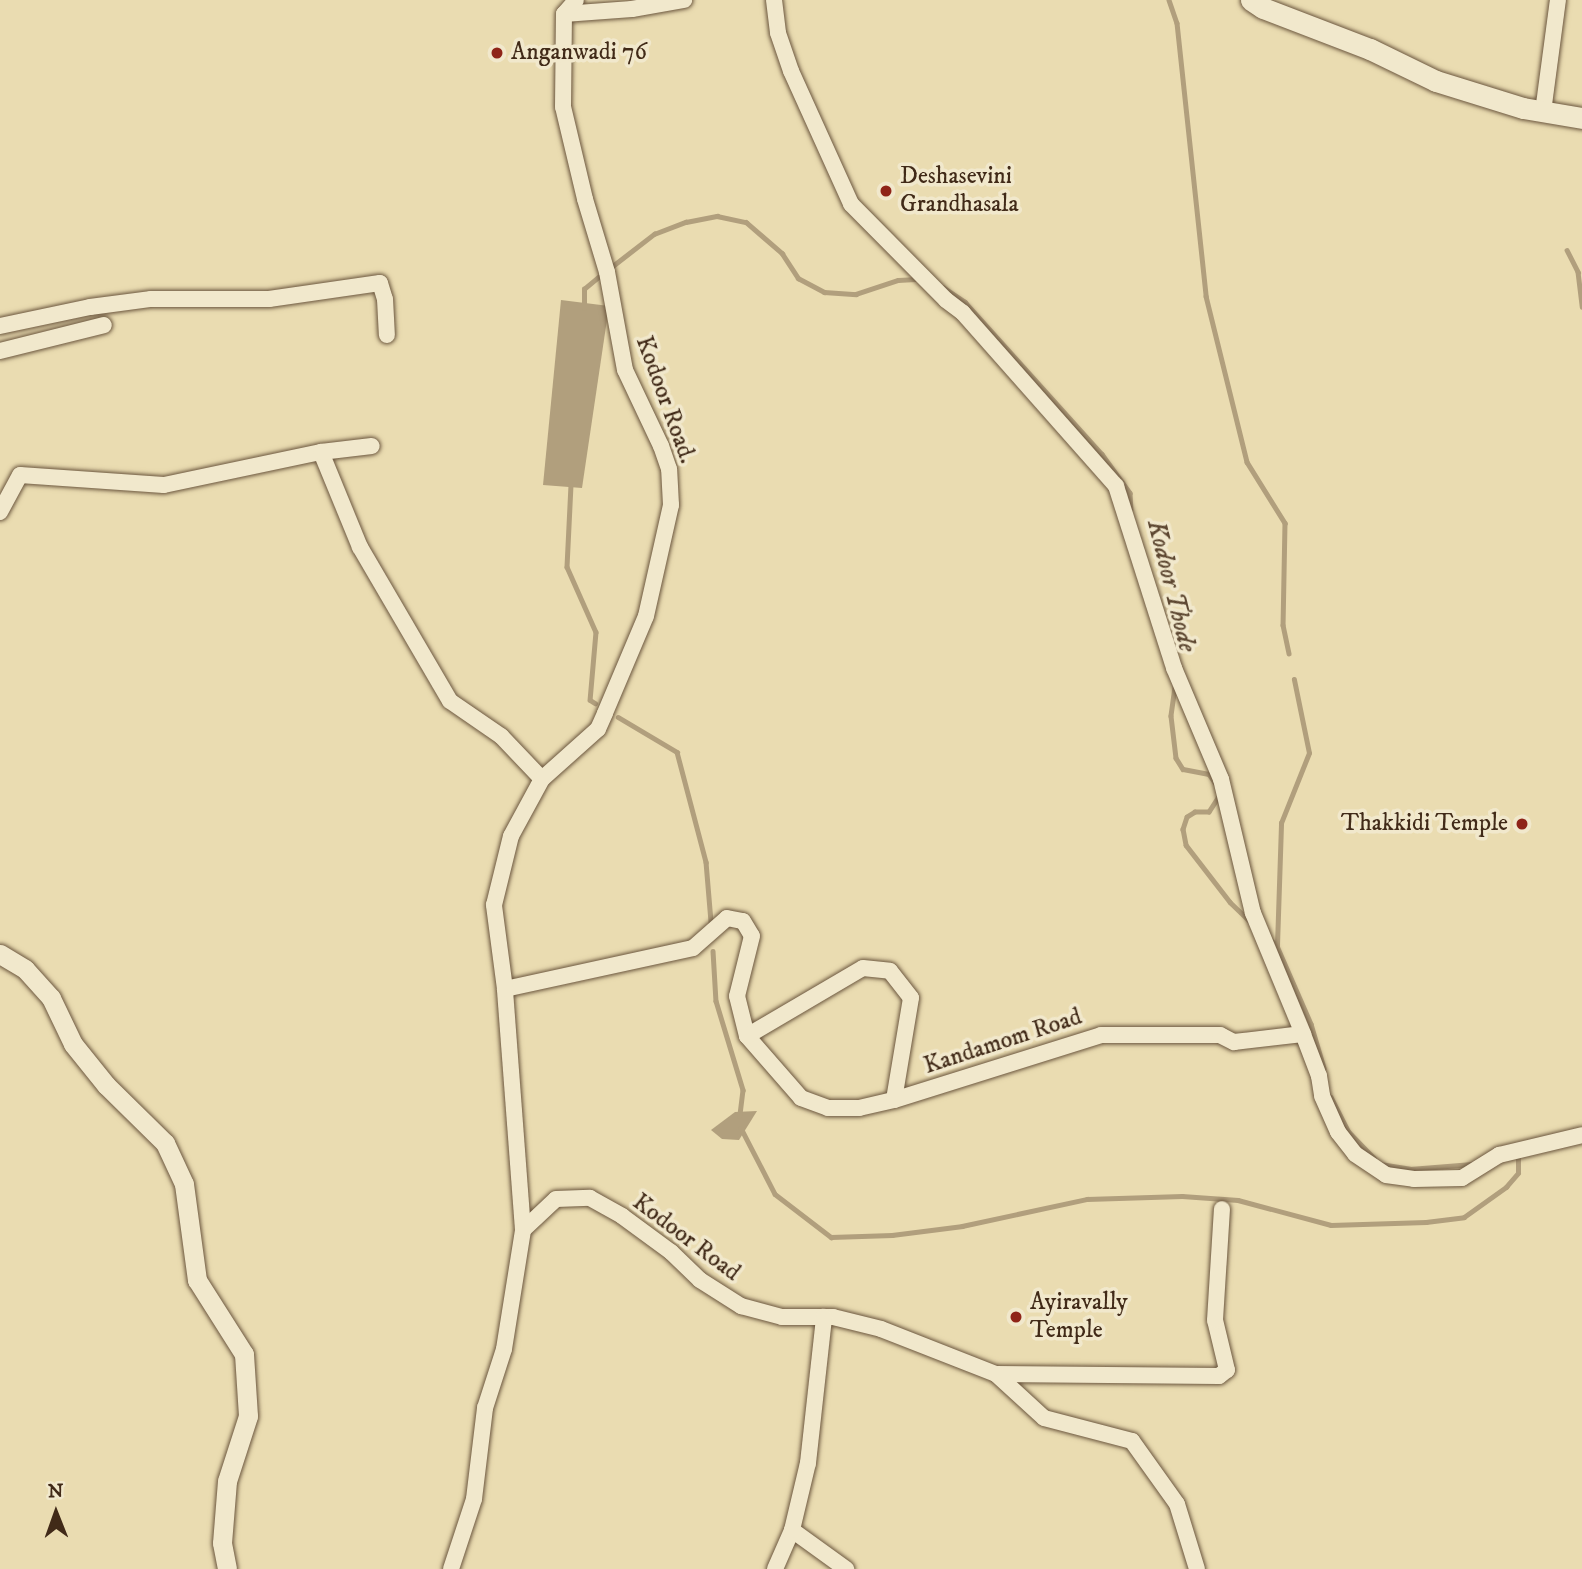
<!DOCTYPE html>
<html>
<head>
<meta charset="utf-8">
<style>
	body { margin:0 }
	#map { position:relative; width:1582px; height:1569px; overflow:hidden; background:#eadcb1; font-family:"IM FELL DW Pica",serif }
	div>[style] { position:absolute }
	[style*='--x'] { left:calc(var(--x)*1px); top:calc(var(--y)*1px); width:calc(var(--w)*1px); rotate:calc(var(--a)*1deg) }
	.water>* { inset:0; background:#b19f7d }
	.stream>* { height:4.5px; margin:-2.25px; padding:0 2.25px; transform-origin:2.25px; border-radius:2.25px; background:#b19f7d }
	.roads { filter:drop-shadow(0 0 2px #6b563e) drop-shadow(0 0 2px #6b563e) }
	.minor>* { height:16px; margin:-8px; padding:0 8px; transform-origin:8px; border-radius:8px; background:#f1e8cc }
	.tertiary>* { height:19px; margin:-9.5px; padding:0 9.5px; transform-origin:9.5px; border-radius:9.5px; background:#f1e8cc }
	.secondary>* { height:21px; margin:-10.5px; padding:0 10.5px; transform-origin:10.5px; border-radius:10.5px; background:#f1e8cc }
	.dots>* { width:19px; height:19px; translate:-50% -50%; box-sizing:border-box; border:4px solid #f1e8cc; border-radius:50% }
	span { translate:-50% -50%; white-space:nowrap; text-align:center; line-height:1.15; -webkit-text-stroke:7px #f1e8cc; paint-order:stroke }
	.poi-label { font-size:24px; color:#412a18 }
	.left { translate:0 -50%; text-align:left }
	.right { translate:-100% -50%; text-align:right }
	.street-label { font-size:24px; color:#412a18 }
	.water-label { font-size:26px; color:#5d4731; font-style:italic }
	.north { position:absolute; left:21px; top:1478px; width:70px; height:70px; -webkit-text-stroke:5px #f1e8cc; paint-order:stroke; rotate:359deg; font-size:19px; font-weight:700; line-height:28px; text-align:center; color:#412a18 }
	.north::after { content:''; display:block; margin:auto; width:24px; height:32px; background:#412a18; clip-path:polygon(50% 0,100% 100%,50% 72%,0 100%) }
</style>
</head>
<body>
<div id="map">
	<div class="water">
		<i style="clip-path:polygon(561px 300px,609px 306px,582px 488px,543px 485px)"></i>
		<i style="clip-path:polygon(757px 1111px,739px 1140px,722px 1139px,711px 1130px,735px 1112px)"></i>
	</div>
	<div class="stream">
		<i style="--x:1169;--y:0;--w:24;--a:71"></i>
		<i style="--x:1177;--y:23;--w:275;--a:83.9"></i>
		<i style="--x:1206;--y:296;--w:171;--a:76.1"></i>
		<i style="--x:1247;--y:462;--w:72;--a:58.1"></i>
		<i style="--x:1285;--y:523;--w:102;--a:91.1"></i>
		<i style="--x:1283;--y:625;--w:29;--a:78"></i>
		<i style="--x:1567;--y:250;--w:25;--a:63"></i>
		<i style="--x:1578;--y:272;--w:35;--a:83"></i>
		<i style="--x:610;--y:268;--w:56;--a:-37.7"></i>
		<i style="--x:654;--y:234;--w:34;--a:-21"></i>
		<i style="--x:686;--y:222;--w:32;--a:-11"></i>
		<i style="--x:717;--y:216;--w:30;--a:12"></i>
		<i style="--x:746;--y:222;--w:48;--a:40.7"></i>
		<i style="--x:782;--y:253;--w:30;--a:57"></i>
		<i style="--x:798;--y:278;--w:30;--a:28"></i>
		<i style="--x:824;--y:292;--w:32;--a:4"></i>
		<i style="--x:856;--y:294;--w:44;--a:-18.4"></i>
		<i style="--x:898;--y:280;--w:21;--a:-3"></i>
		<i style="--x:943;--y:287;--w:27;--a:34"></i>
		<i style="--x:965;--y:302;--w:205;--a:48"></i>
		<i style="--x:1102;--y:454;--w:48;--a:54.3"></i>
		<i style="--x:1130;--y:493;--w:17;--a:87"></i>
		<i style="--x:584;--y:308;--w:19;--a:-90"></i>
		<i style="--x:584;--y:289;--w:25;--a:-40"></i>
		<i style="--x:571;--y:485;--w:82;--a:92.8"></i>
		<i style="--x:567;--y:567;--w:71;--a:66"></i>
		<i style="--x:596;--y:632;--w:68;--a:95"></i>
		<i style="--x:590;--y:700;--w:6;--a:31"></i>
		<i style="--x:1175;--y:687;--w:29;--a:98"></i>
		<i style="--x:1171;--y:716;--w:42;--a:83.2"></i>
		<i style="--x:1176;--y:758;--w:13;--a:58"></i>
		<i style="--x:1183;--y:769;--w:26;--a:11"></i>
		<i style="--x:1209;--y:774;--w:12;--a:55"></i>
		<i style="--x:618;--y:717;--w:69;--a:30.7"></i>
		<i style="--x:677;--y:752;--w:114;--a:75.2"></i>
		<i style="--x:706;--y:862;--w:60;--a:85.2"></i>
		<i style="--x:1220;--y:795;--w:20;--a:123"></i>
		<i style="--x:1209;--y:812;--w:14;--a:180"></i>
		<i style="--x:1195;--y:812;--w:9;--a:148"></i>
		<i style="--x:1187;--y:817;--w:13;--a:108"></i>
		<i style="--x:1183;--y:829;--w:16;--a:79"></i>
		<i style="--x:1186;--y:845;--w:72;--a:52.3"></i>
		<i style="--x:1230;--y:902;--w:28;--a:44"></i>
		<i style="--x:1270;--y:939;--w:10;--a:45"></i>
		<i style="--x:1277;--y:946;--w:85;--a:66.4"></i>
		<i style="--x:1311;--y:1024;--w:46;--a:73.5"></i>
		<i style="--x:1277;--y:945;--w:122;--a:-88.1"></i>
		<i style="--x:1281;--y:823;--w:75;--a:-68.2"></i>
		<i style="--x:1309;--y:753;--w:75;--a:-101.6"></i>
		<i style="--x:713;--y:951;--w:50;--a:86.6"></i>
		<i style="--x:716;--y:1001;--w:93;--a:73.1"></i>
		<i style="--x:743;--y:1090;--w:26;--a:97"></i>
		<i style="--x:1331;--y:1097;--w:39;--a:63"></i>
		<i style="--x:1349;--y:1132;--w:36;--a:46"></i>
		<i style="--x:741;--y:1128;--w:74;--a:62.7"></i>
		<i style="--x:775;--y:1194;--w:71;--a:37.5"></i>
		<i style="--x:831;--y:1237;--w:61;--a:-1.9"></i>
		<i style="--x:892;--y:1235;--w:71;--a:-7.3"></i>
		<i style="--x:962;--y:1226;--w:128;--a:-12.2"></i>
		<i style="--x:1087;--y:1199;--w:95;--a:-1.8"></i>
		<i style="--x:1182;--y:1196;--w:56;--a:4.1"></i>
		<i style="--x:1238;--y:1200;--w:96;--a:15"></i>
		<i style="--x:1331;--y:1225;--w:95;--a:-1.8"></i>
		<i style="--x:1426;--y:1222;--w:38;--a:-7"></i>
		<i style="--x:1464;--y:1217;--w:52;--a:-35.5"></i>
		<i style="--x:1506;--y:1187;--w:18;--a:-49"></i>
		<i style="--x:1518;--y:1173;--w:18;--a:-90"></i>
		<i style="--x:1380;--y:1164;--w:30;--a:9"></i>
		<i style="--x:1410;--y:1169;--w:62;--a:-4.6"></i>
	</div>
	<div class="roads">
		<div class="minor">
			<i style="--x:774;--y:0;--w:33;--a:83"></i>
			<i style="--x:778;--y:33;--w:40;--a:71.1"></i>
			<i style="--x:791;--y:71;--w:146;--a:65.7"></i>
			<i style="--x:851;--y:204;--w:135;--a:45.3"></i>
			<i style="--x:946;--y:300;--w:21;--a:37"></i>
			<i style="--x:963;--y:313;--w:231;--a:48.5"></i>
			<i style="--x:1116;--y:486;--w:191;--a:72.3"></i>
			<i style="--x:1174;--y:668;--w:121;--a:67.1"></i>
			<i style="--x:1221;--y:779;--w:138;--a:76.6"></i>
			<i style="--x:1253;--y:913;--w:131;--a:67.5"></i>
			<i style="--x:564;--y:14;--w:68;--a:-4.2"></i>
			<i style="--x:632;--y:9;--w:53;--a:-9.8"></i>
			<i style="--x:1543;--y:112;--w:113;--a:-82.4"></i>
			<i style="--x:0;--y:326;--w:92;--a:-11.9"></i>
			<i style="--x:90;--y:307;--w:62;--a:-7.5"></i>
			<i style="--x:151;--y:299;--w:118;--a:0"></i>
			<i style="--x:269;--y:299;--w:112;--a:-8.2"></i>
			<i style="--x:380;--y:283;--w:17;--a:73"></i>
			<i style="--x:385;--y:299;--w:36;--a:87"></i>
			<i style="--x:0;--y:351;--w:107;--a:-14"></i>
			<i style="--x:321;--y:452;--w:103;--a:67.7"></i>
			<i style="--x:360;--y:547;--w:178;--a:59.7"></i>
			<i style="--x:450;--y:701;--w:62;--a:34.5"></i>
			<i style="--x:501;--y:736;--w:59;--a:46.4"></i>
			<i style="--x:0;--y:512;--w:42;--a:-61.6"></i>
			<i style="--x:20;--y:475;--w:144;--a:4"></i>
			<i style="--x:164;--y:485;--w:160;--a:-11.9"></i>
			<i style="--x:321;--y:452;--w:51;--a:-6.7"></i>
			<i style="--x:505;--y:989;--w:192;--a:-12.3"></i>
			<i style="--x:693;--y:948;--w:45;--a:-41.4"></i>
			<i style="--x:727;--y:918;--w:16;--a:11"></i>
			<i style="--x:743;--y:921;--w:17;--a:59"></i>
			<i style="--x:752;--y:936;--w:62;--a:104"></i>
			<i style="--x:737;--y:996;--w:41;--a:76"></i>
			<i style="--x:747;--y:1036;--w:82;--a:48.9"></i>
			<i style="--x:801;--y:1098;--w:29;--a:20"></i>
			<i style="--x:828;--y:1108;--w:31;--a:0"></i>
			<i style="--x:859;--y:1108;--w:36;--a:-13"></i>
			<i style="--x:894;--y:1100;--w:217;--a:-17.4"></i>
			<i style="--x:1101;--y:1035;--w:119;--a:0"></i>
			<i style="--x:1220;--y:1035;--w:16;--a:27"></i>
			<i style="--x:1234;--y:1042;--w:69;--a:-6.6"></i>
			<i style="--x:1303;--y:1034;--w:45;--a:69.1"></i>
			<i style="--x:1319;--y:1076;--w:20;--a:81"></i>
			<i style="--x:1322;--y:1096;--w:39;--a:66"></i>
			<i style="--x:1338;--y:1132;--w:28;--a:52"></i>
			<i style="--x:1355;--y:1154;--w:37;--a:34"></i>
			<i style="--x:1386;--y:1175;--w:28;--a:8"></i>
			<i style="--x:1414;--y:1179;--w:48;--a:-1.2"></i>
			<i style="--x:1462;--y:1178;--w:44;--a:-31.9"></i>
			<i style="--x:1499;--y:1155;--w:85;--a:-13.5"></i>
			<i style="--x:747;--y:1036;--w:134;--a:-30.4"></i>
			<i style="--x:863;--y:968;--w:27;--a:6"></i>
			<i style="--x:890;--y:971;--w:34;--a:52"></i>
			<i style="--x:911;--y:998;--w:103;--a:99.5"></i>
			<i style="--x:523;--y:1230;--w:242;--a:-94.3"></i>
			<i style="--x:505;--y:989;--w:85;--a:-97.5"></i>
			<i style="--x:494;--y:905;--w:71;--a:-76.2"></i>
			<i style="--x:511;--y:836;--w:65;--a:-61.5"></i>
			<i style="--x:542;--y:779;--w:75;--a:-41.8"></i>
			<i style="--x:598;--y:729;--w:17;--a:-66"></i>
			<i style="--x:605;--y:713;--w:105;--a:-67.1"></i>
			<i style="--x:646;--y:616;--w:114;--a:-77.3"></i>
			<i style="--x:671;--y:505;--w:36;--a:-93"></i>
			<i style="--x:669;--y:469;--w:24;--a:-109"></i>
			<i style="--x:661;--y:446;--w:84;--a:-115.3"></i>
			<i style="--x:625;--y:370;--w:100;--a:-100.4"></i>
			<i style="--x:607;--y:272;--w:76;--a:-106.8"></i>
			<i style="--x:585;--y:199;--w:95;--a:-103.4"></i>
			<i style="--x:563;--y:107;--w:93;--a:-89.4"></i>
			<i style="--x:564;--y:14;--w:18;--a:-49"></i>
			<i style="--x:996;--y:1374;--w:223;--a:0.5"></i>
			<i style="--x:1219;--y:1376;--w:10;--a:-37"></i>
			<i style="--x:1227;--y:1370;--w:51;--a:-103.5"></i>
			<i style="--x:1215;--y:1320;--w:111;--a:-86.4"></i>
			<i style="--x:792;--y:1530;--w:67;--a:35.8"></i>
			<i style="--x:451;--y:1569;--w:74;--a:-71.8"></i>
			<i style="--x:474;--y:1499;--w:92;--a:-83.1"></i>
			<i style="--x:485;--y:1408;--w:62;--a:-72.1"></i>
			<i style="--x:504;--y:1349;--w:121;--a:-80.9"></i>
			<i style="--x:523;--y:1230;--w:45;--a:-43.2"></i>
			<i style="--x:556;--y:1199;--w:34;--a:-2"></i>
			<i style="--x:590;--y:1198;--w:37;--a:29"></i>
			<i style="--x:622;--y:1216;--w:61;--a:36.3"></i>
			<i style="--x:671;--y:1252;--w:40;--a:44"></i>
			<i style="--x:700;--y:1280;--w:49;--a:32.4"></i>
			<i style="--x:741;--y:1306;--w:42;--a:15"></i>
			<i style="--x:782;--y:1317;--w:51;--a:0"></i>
			<i style="--x:833;--y:1317;--w:49;--a:14"></i>
			<i style="--x:881;--y:1329;--w:123;--a:21.4"></i>
			<i style="--x:996;--y:1374;--w:65;--a:42.5"></i>
			<i style="--x:1044;--y:1418;--w:91;--a:14.6"></i>
			<i style="--x:1132;--y:1441;--w:77;--a:54.5"></i>
			<i style="--x:1177;--y:1504;--w:68;--a:72.9"></i>
			<i style="--x:775;--y:1569;--w:43;--a:-66.4"></i>
			<i style="--x:792;--y:1530;--w:69;--a:-76.6"></i>
			<i style="--x:808;--y:1463;--w:147;--a:-83.7"></i>
		</div>
		<div class="tertiary">
			<i style="--x:0;--y:954;--w:29;--a:31"></i>
			<i style="--x:25;--y:969;--w:39;--a:48"></i>
			<i style="--x:51;--y:998;--w:51;--a:64.4"></i>
			<i style="--x:73;--y:1044;--w:53;--a:51.2"></i>
			<i style="--x:106;--y:1085;--w:83;--a:44.5"></i>
			<i style="--x:165;--y:1143;--w:45;--a:65.1"></i>
			<i style="--x:184;--y:1184;--w:97;--a:82.3"></i>
			<i style="--x:197;--y:1280;--w:88;--a:57.6"></i>
			<i style="--x:244;--y:1354;--w:62;--a:86.3"></i>
			<i style="--x:248;--y:1416;--w:68;--a:107.9"></i>
			<i style="--x:227;--y:1481;--w:62;--a:94.6"></i>
			<i style="--x:222;--y:1543;--w:26;--a:79"></i>
		</div>
		<div class="secondary">
			<i style="--x:1251;--y:0;--w:14;--a:34"></i>
			<i style="--x:1263;--y:8;--w:115;--a:21"></i>
			<i style="--x:1370;--y:49;--w:73;--a:25.9"></i>
			<i style="--x:1436;--y:81;--w:91;--a:17.2"></i>
			<i style="--x:1523;--y:108;--w:60;--a:9.6"></i>
		</div>
	</div>
	<div class="dots">
		<i style="left:497px;top:53px;background:#8f2418"></i>
		<i style="left:886px;top:191px;background:#8f2418"></i>
		<i style="left:1522px;top:824px;background:#8f2418"></i>
		<i style="left:1016px;top:1317px;background:#8f2418"></i>
	</div>
	<div class="poi-label">
		<span class="left" style="left:511px;top:53px">Anganwadi 76</span>
		<span class="left" style="left:900px;top:191px">Deshasevini<br>Grandhasala</span>
		<span class="right" style="left:1508px;top:824px">Thakkidi Temple</span>
		<span class="left" style="left:1030px;top:1317px">Ayiravally<br>Temple</span>
	</div>
	<div class="street-label">
		<span style="left:665px;top:400px;rotate:70deg">Kodoor Road.</span>
		<span style="left:1003px;top:1042px;rotate:-18deg">Kandamom Road</span>
		<span style="left:686px;top:1238px;rotate:37deg">Kodoor Road</span>
	</div>
	<div class="water-label">
		<span style="left:1171px;top:586px;rotate:76deg">Kodoor Thode</span>
	</div>
	<div class="north">N</div>
</div>
</body>
</html>
